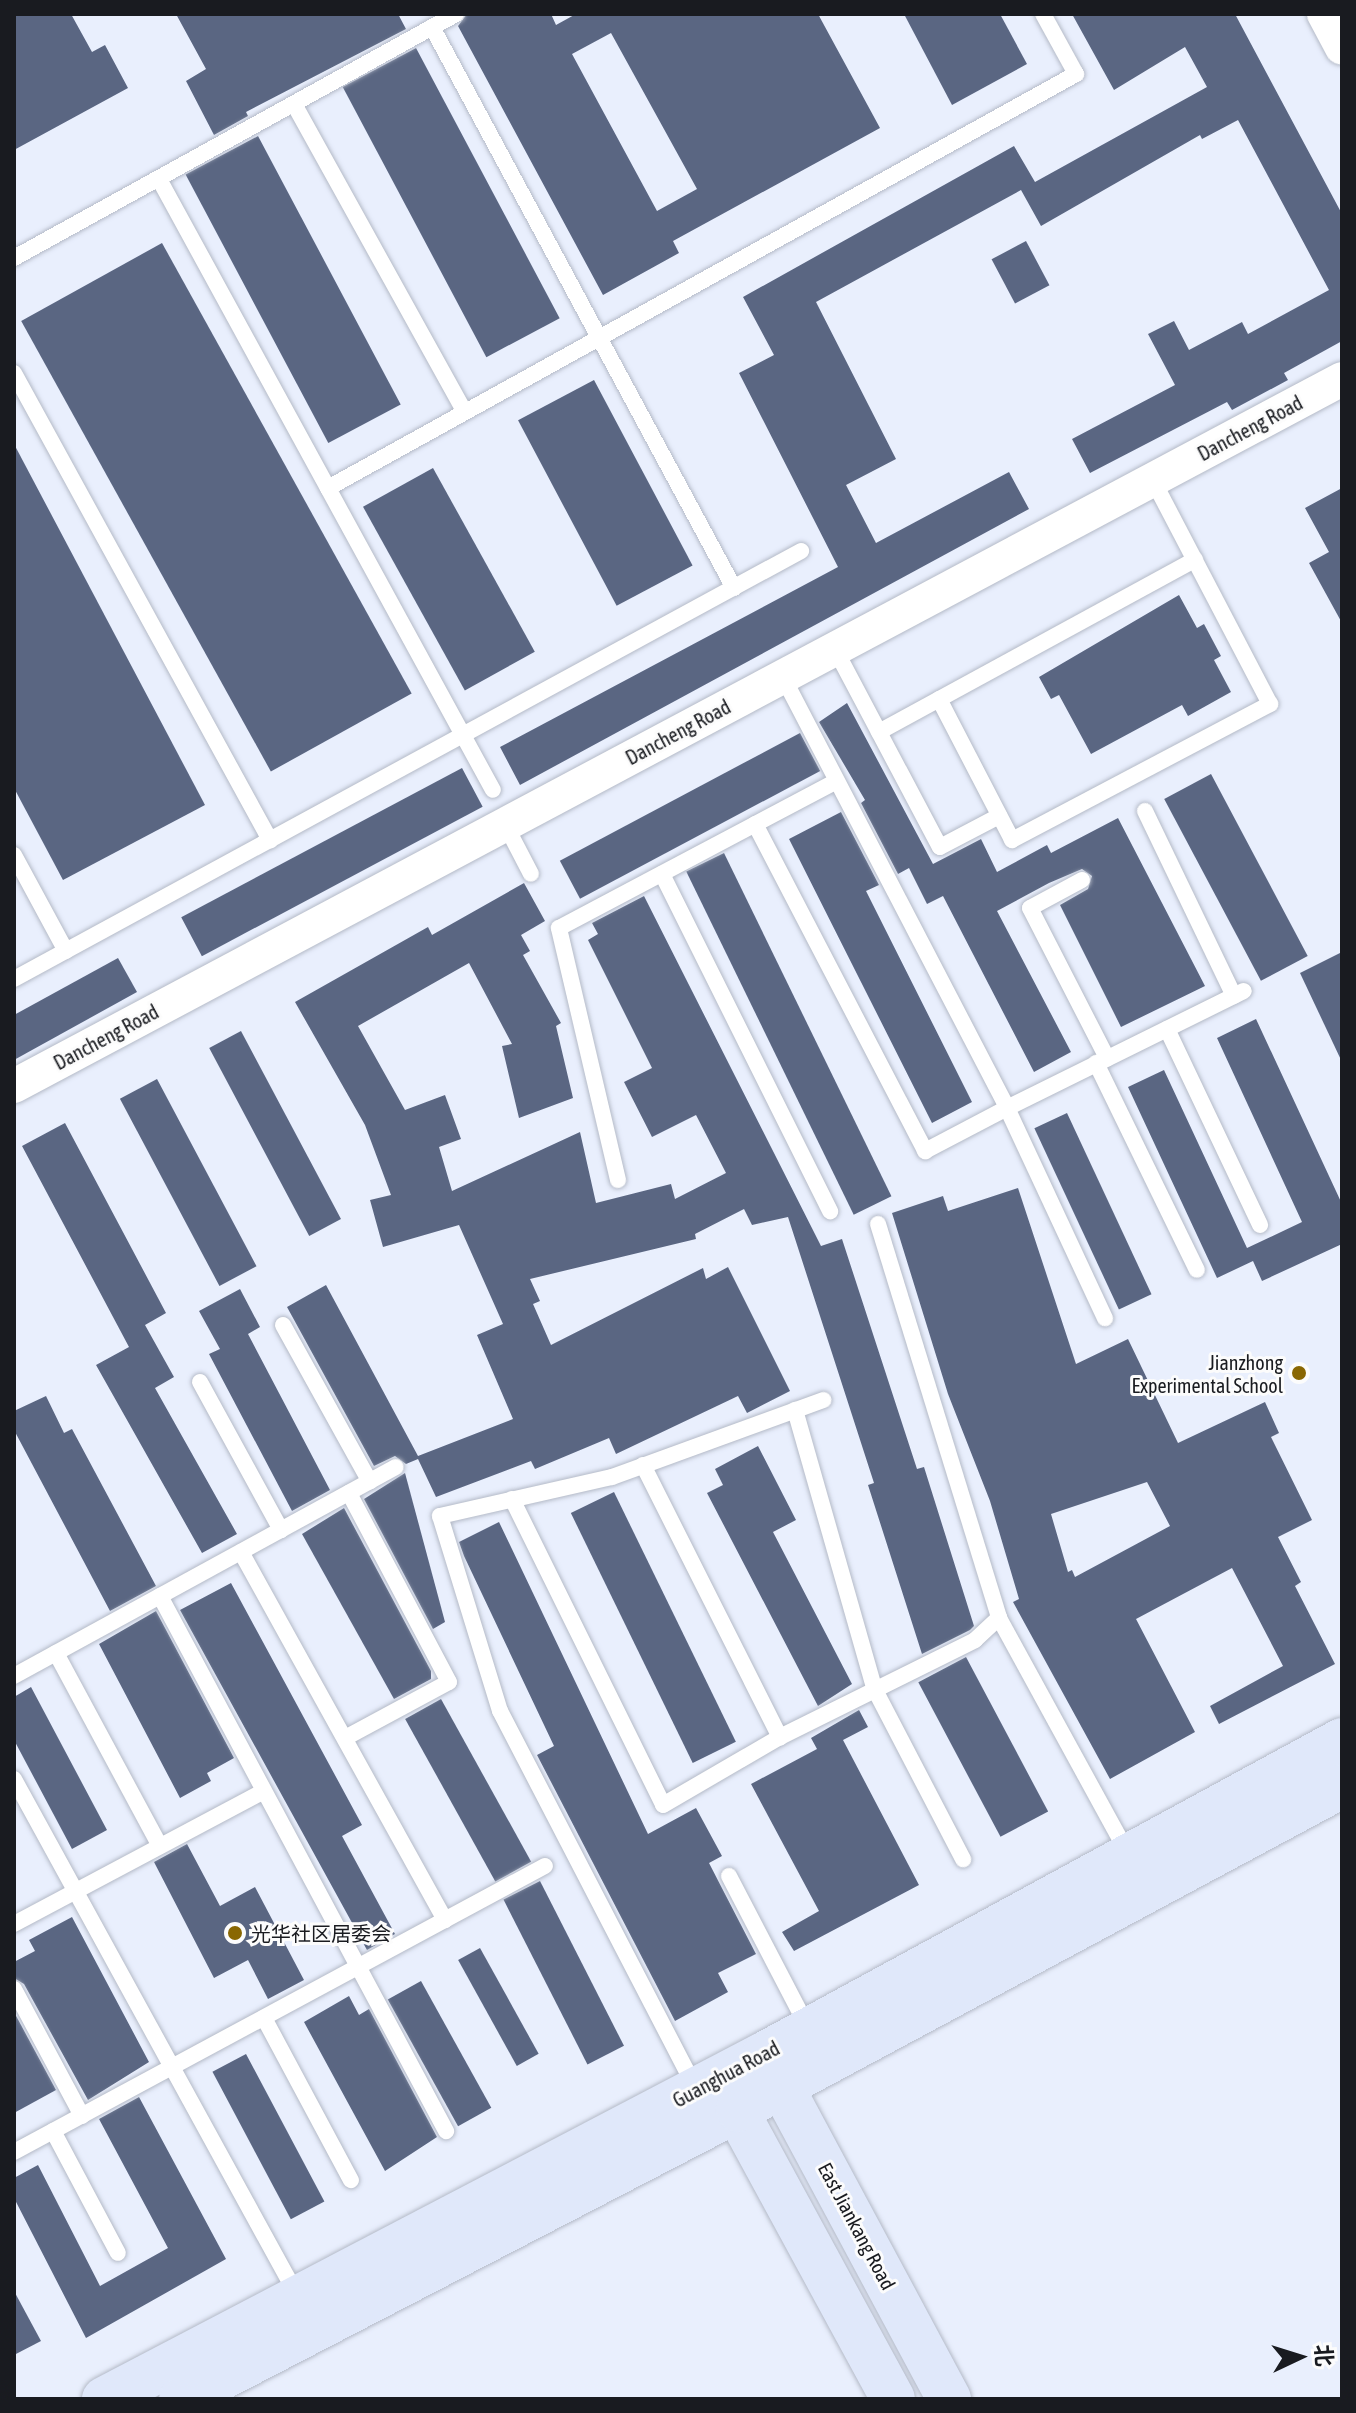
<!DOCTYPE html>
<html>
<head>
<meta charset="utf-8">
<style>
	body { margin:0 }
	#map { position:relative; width:1356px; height:2413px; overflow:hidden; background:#e9effd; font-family:"Asap Condensed","Noto Sans SC",sans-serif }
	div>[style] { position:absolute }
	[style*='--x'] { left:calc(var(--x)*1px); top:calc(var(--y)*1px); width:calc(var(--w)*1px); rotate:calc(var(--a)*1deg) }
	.building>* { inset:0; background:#5a6682; transform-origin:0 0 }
	.roads { filter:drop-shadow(0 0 2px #b4bac7) drop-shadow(0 0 2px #b4bac7) }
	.lane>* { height:16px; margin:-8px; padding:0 8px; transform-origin:8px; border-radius:8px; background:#fff }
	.street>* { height:34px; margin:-17px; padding:0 17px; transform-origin:17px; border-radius:17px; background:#fff }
	.secondary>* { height:44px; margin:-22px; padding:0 22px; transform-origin:22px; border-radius:22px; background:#e0e8fa }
	.dots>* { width:22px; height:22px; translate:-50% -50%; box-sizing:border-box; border:4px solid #fcfcfc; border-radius:50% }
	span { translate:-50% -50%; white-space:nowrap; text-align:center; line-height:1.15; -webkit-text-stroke:6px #fcfcfc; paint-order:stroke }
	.street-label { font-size:20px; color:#191b20 }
	.poi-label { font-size:20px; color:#191b20 }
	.right { translate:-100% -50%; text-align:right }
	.left { translate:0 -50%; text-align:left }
	.frame { position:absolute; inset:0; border:16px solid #191b20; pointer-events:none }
	.north { position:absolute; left:1260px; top:2317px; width:80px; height:80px; -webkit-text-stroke:6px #fcfcfc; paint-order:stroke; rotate:86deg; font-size:22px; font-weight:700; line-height:32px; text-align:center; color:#191b20 }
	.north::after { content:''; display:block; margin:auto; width:28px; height:36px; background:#191b20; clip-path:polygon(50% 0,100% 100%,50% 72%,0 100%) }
</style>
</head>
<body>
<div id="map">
	<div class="building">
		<i style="clip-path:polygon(14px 14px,71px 14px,92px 52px,105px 45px,128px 88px,14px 150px)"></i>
		<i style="clip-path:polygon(176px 14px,398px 14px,406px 29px,246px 112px,248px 116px,214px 135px,186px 81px,206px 69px)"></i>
		<i style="clip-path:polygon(evenodd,467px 14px,551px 14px,556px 25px,576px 14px,818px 14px,880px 128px,673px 241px,679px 253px,603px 295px,458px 26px,467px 14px,611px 33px,697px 189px,657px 211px,572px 54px,611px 33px)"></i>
		<i style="clip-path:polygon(904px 14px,1000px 14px,1027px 64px,952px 105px)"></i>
		<i style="clip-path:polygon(1072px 14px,1235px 14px,1342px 214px,1342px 341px,1284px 373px,1288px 380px,1232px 410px,1227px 402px,1090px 473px,1072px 439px,1175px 385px,1148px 334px,1174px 321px,1189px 350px,1242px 322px,1248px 334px,1329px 290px,1238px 120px,1202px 139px,1200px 135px,1041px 226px,1021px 190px,816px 302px,896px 459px,846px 485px,876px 543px,1009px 472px,1029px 509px,520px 785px,500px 747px,838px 567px,739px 373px,774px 355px,743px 297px,1014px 146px,1035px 182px,1207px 87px,1185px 47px,1114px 90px)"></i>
		<i style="left:416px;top:48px;width:306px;height:83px;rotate:62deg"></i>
		<i style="left:258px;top:136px;width:304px;height:82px;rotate:62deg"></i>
		<i style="left:1026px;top:241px;width:50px;height:39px;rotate:62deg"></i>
		<i style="left:162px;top:243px;width:515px;height:161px;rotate:61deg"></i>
		<i style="left:594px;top:380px;width:210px;height:86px;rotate:62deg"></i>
		<i style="clip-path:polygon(14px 444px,205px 805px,63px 880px,14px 788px)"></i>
		<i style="left:433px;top:468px;width:210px;height:80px;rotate:61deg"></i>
		<i style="clip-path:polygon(1342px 488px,1342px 623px,1309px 563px,1329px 552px,1305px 508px)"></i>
		<i style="clip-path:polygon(1179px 595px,1197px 628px,1204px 624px,1221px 656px,1214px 660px,1231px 692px,1188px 716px,1182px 705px,1091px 754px,1059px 695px,1051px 699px,1039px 677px)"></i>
		<i style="clip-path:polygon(847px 703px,933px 864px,981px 839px,997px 872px,1047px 845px,1051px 853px,1118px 818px,1205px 986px,1121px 1027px,1060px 905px,1088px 889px,1092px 876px,1082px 869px,1049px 883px,997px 911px,1071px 1052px,1034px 1072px,943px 896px,927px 904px,909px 868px,898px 874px,861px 803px,865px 800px,819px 722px)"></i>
		<i style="left:800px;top:733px;width:43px;height:272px;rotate:62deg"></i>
		<i style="left:462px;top:768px;width:44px;height:318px;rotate:62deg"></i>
		<i style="left:1211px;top:774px;width:206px;height:53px;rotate:62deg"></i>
		<i style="clip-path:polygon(841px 812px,879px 885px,866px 891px,972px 1102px,932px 1123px,789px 839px)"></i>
		<i style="left:724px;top:853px;width:382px;height:42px;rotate:64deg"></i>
		<i style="clip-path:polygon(524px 883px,545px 921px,521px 935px,530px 951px,523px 955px,561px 1023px,556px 1026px,573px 1098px,519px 1118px,502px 1046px,512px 1044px,469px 963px,358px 1026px,405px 1110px,445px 1095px,461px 1139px,439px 1147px,452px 1191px,580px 1132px,596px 1203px,671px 1184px,675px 1199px,726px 1173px,696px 1115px,652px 1137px,624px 1082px,652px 1068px,588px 940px,598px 934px,592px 923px,644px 896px,821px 1246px,842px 1239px,917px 1469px,924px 1467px,974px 1626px,970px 1630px,922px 1654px,868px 1485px,874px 1483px,788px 1217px,752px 1225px,744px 1209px,695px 1234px,696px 1239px,530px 1279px,540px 1301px,533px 1304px,551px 1345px,703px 1268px,706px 1279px,728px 1267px,790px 1391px,747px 1413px,738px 1396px,616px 1454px,609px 1438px,535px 1469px,531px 1461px,436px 1497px,418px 1459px,406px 1464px,395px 1456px,374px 1466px,287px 1307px,326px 1285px,418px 1456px,513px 1419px,477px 1335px,503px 1324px,459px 1225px,383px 1247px,370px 1200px,391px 1195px,365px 1125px,295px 1002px,428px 927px,432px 935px)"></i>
		<i style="clip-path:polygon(1342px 952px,1342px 1062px,1300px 973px)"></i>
		<i style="clip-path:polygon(118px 958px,137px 992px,14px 1060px,14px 1015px)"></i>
		<i style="clip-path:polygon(1256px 1019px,1342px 1204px,1342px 1244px,1262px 1281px,1253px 1261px,1217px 1278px,1128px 1087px,1164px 1070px,1247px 1248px,1302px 1222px,1217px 1038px)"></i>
		<i style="left:241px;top:1031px;width:213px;height:36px;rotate:62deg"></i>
		<i style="left:157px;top:1079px;width:212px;height:42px;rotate:62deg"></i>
		<i style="left:1067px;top:1113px;width:200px;height:36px;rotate:65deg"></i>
		<i style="clip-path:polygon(65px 1123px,166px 1313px,145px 1325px,174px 1377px,155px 1388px,237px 1534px,202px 1553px,96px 1365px,129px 1347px,22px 1146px)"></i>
		<i style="clip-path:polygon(evenodd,1018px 1188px,1076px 1364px,1128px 1339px,1178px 1443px,1265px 1402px,1279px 1433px,1271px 1437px,1312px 1520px,1278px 1537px,1301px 1582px,1295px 1586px,1335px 1664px,1219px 1724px,1210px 1706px,1283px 1666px,1232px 1568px,1136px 1619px,1195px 1732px,1110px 1779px,1013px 1602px,1019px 1599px,990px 1501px,948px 1394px,892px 1213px,943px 1196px,948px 1211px,1018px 1188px,1147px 1482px,1170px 1526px,1075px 1577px,1072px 1570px,1068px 1572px,1051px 1514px,1147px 1482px)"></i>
		<i style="clip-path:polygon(240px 1289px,260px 1327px,248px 1334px,330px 1490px,292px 1511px,209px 1354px,220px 1349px,199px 1311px)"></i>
		<i style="clip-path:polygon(46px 1396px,64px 1433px,72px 1429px,156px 1586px,110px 1611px,14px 1430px,14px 1411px)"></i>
		<i style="clip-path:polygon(758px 1446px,796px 1520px,773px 1532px,852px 1684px,818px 1706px,707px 1493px,723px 1485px,715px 1469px)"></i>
		<i style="clip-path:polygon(405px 1473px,445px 1622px,433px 1629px,364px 1499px)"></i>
		<i style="left:614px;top:1492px;width:278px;height:48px;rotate:64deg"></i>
		<i style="clip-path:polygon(344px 1508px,431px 1671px,431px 1679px,394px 1699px,302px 1534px)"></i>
		<i style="clip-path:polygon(499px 1522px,648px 1834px,696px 1808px,722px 1856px,709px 1863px,756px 1954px,718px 1973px,728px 1992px,675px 2021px,537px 1755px,554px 1746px,464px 1556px,459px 1542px)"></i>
		<i style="clip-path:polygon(231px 1583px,362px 1825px,342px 1836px,395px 1934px,367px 1950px,180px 1610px)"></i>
		<i style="clip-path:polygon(156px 1611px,234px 1758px,207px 1773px,211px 1781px,180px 1798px,99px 1644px)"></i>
		<i style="left:966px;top:1657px;width:175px;height:54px;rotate:62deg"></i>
		<i style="clip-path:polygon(31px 1687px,107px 1830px,72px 1849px,14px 1740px,14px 1697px)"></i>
		<i style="left:441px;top:1699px;width:186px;height:41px;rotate:61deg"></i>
		<i style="clip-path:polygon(859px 1710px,868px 1727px,843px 1740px,919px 1885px,794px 1951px,782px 1932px,819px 1911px,751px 1784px,817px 1749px,811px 1738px)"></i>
		<i style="clip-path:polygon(187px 1844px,220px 1906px,255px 1887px,304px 1980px,268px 1999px,248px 1960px,214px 1978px,154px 1862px)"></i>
		<i style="left:540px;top:1881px;width:185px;height:41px;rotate:63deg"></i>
		<i style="clip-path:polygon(72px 1917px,149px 2062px,88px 2100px,24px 1984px,14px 1978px,14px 1962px,35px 1951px,29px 1940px)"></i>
		<i style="left:480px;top:1948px;width:121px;height:25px;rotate:61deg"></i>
		<i style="left:421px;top:1981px;width:145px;height:38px;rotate:61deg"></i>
		<i style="clip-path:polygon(349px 1996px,359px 2015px,369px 2009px,437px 2137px,385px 2171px,304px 2022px)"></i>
		<i style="clip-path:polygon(14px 2012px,56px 2090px,14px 2113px)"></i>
		<i style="left:246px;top:2054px;width:167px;height:38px;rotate:62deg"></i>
		<i style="clip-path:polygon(139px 2097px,226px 2259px,86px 2338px,14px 2198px,14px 2178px,38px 2165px,100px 2286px,168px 2248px,99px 2119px)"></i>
		<i style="clip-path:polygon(14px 2291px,41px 2341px,14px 2355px)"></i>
	</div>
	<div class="roads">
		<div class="lane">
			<i style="--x:432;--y:27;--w:637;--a:61.71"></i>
			<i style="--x:294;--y:104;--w:352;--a:61"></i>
			<i style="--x:159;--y:179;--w:696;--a:61.34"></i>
			<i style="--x:14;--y:258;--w:505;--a:-28.9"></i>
			<i style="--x:14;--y:373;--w:533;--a:61.27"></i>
			<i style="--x:328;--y:488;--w:855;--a:-28.96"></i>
			<i style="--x:1076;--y:74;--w:68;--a:-118.8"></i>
			<i style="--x:835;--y:649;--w:224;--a:62.1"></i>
			<i style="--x:940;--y:847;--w:67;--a:-27.7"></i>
			<i style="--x:783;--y:677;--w:486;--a:62.5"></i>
			<i style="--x:1007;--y:1108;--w:264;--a:-26.3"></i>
			<i style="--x:939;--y:699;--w:159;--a:62.6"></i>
			<i style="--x:1012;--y:840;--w:292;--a:-27.8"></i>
			<i style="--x:1270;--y:704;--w:253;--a:-117.6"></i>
			<i style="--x:879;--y:732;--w:360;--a:-28.6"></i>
			<i style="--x:1145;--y:811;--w:205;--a:64.3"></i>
			<i style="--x:505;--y:824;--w:56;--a:62.5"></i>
			<i style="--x:755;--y:824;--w:369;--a:62.5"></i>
			<i style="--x:925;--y:1151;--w:93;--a:-27.7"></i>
			<i style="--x:1007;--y:1108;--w:232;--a:65"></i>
			<i style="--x:14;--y:855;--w:109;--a:61.6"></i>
			<i style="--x:662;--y:874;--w:377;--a:63.5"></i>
			<i style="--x:1082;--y:880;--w:59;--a:151.7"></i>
			<i style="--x:1030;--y:908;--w:169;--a:62.8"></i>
			<i style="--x:14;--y:979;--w:896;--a:-28.54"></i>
			<i style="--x:1167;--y:1029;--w:217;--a:64.6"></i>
			<i style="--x:1096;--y:1063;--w:230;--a:64"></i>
			<i style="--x:618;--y:1180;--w:259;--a:-103.2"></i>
			<i style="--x:559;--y:928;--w:314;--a:-27.9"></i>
			<i style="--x:878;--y:1224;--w:412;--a:72.9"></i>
			<i style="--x:999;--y:1618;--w:270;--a:61.3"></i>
			<i style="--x:283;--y:1325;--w:179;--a:61"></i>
			<i style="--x:200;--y:1382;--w:169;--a:61.3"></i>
			<i style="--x:795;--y:1410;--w:291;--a:74.1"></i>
			<i style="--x:875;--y:1690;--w:191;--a:62.5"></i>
			<i style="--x:643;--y:1465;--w:305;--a:63.3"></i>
			<i style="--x:512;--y:1499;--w:341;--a:63.7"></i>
			<i style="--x:663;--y:1805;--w:135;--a:-30.2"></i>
			<i style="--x:780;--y:1737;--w:218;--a:-26.4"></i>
			<i style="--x:975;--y:1640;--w:33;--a:-43"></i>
			<i style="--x:241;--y:1552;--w:421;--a:61"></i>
			<i style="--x:160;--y:1596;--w:607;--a:61.87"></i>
			<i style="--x:56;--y:1653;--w:219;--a:61.7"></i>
			<i style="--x:14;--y:1676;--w:435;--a:-28.7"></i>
			<i style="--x:345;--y:1738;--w:118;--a:-28.3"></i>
			<i style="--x:449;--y:1682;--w:214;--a:-117.9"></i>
			<i style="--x:14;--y:1779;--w:589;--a:61.26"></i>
			<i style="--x:729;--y:1876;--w:171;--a:62.5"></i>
			<i style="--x:14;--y:1924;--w:281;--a:-28"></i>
			<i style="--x:14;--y:1989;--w:144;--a:61.8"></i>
			<i style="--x:264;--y:2018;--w:184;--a:61.8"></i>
			<i style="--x:696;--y:2089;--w:426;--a:-117.4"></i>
			<i style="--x:500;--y:1711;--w:204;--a:-107.1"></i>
			<i style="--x:440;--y:1516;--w:176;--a:-12.8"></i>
			<i style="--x:612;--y:1477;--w:225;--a:-20"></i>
			<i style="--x:53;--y:2131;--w:138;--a:62"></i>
			<i style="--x:14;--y:2152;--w:603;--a:-28.31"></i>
		</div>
		<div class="street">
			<i style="--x:1324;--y:14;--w:38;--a:62"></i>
			<i style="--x:14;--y:1086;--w:1504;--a:-28.03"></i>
		</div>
		<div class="secondary">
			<i style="--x:769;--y:2063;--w:381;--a:61.8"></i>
			<i style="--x:722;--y:2084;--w:358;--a:61.5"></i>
			<i style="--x:104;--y:2399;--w:745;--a:-27.6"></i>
			<i style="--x:764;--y:2054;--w:658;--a:-28.51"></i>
			<i style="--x:181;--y:2399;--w:628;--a:-27.42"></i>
			<i style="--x:738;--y:2110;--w:685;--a:-28.21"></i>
		</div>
	</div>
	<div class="dots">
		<i style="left:1299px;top:1373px;background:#896703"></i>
		<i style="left:235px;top:1933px;background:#896703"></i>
	</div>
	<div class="street-label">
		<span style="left:1250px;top:428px;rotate:-28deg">Dancheng Road</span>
		<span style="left:678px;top:732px;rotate:-28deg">Dancheng Road</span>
		<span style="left:106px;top:1037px;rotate:-28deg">Dancheng Road</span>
		<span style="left:726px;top:2074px;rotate:-28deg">Guanghua Road</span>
		<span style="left:857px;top:2226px;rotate:62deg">East Jiankang Road</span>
	</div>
	<div class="poi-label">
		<span class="right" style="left:1283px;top:1374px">Jianzhong<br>Experimental School</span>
		<span class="left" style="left:251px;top:1933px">光华社区居委会</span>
	</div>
	<div class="frame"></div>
	<div class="north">北</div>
</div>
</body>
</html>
